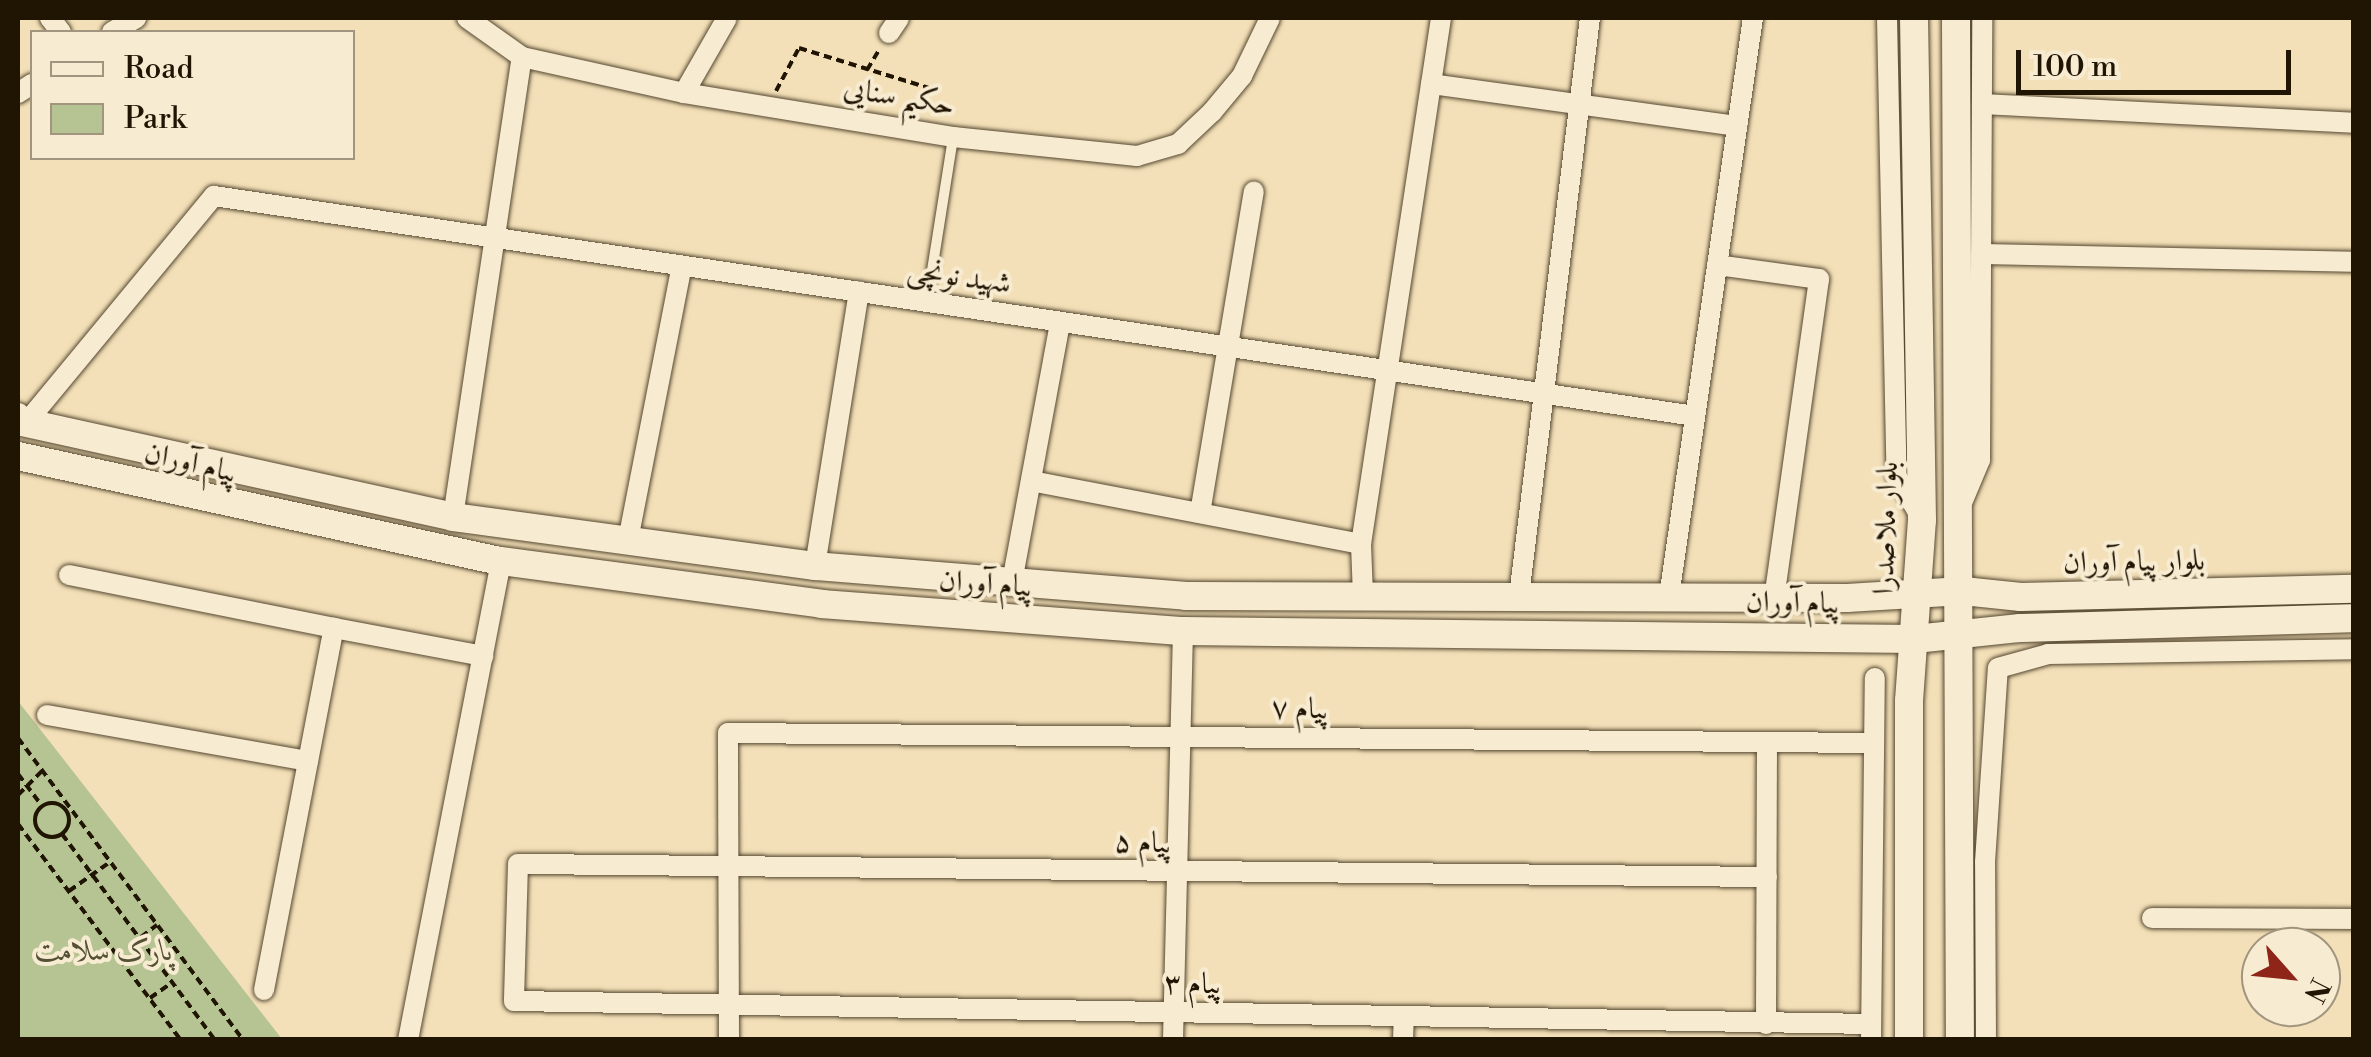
<!DOCTYPE html>
<html>
<head>
<meta charset="utf-8">
<style>
	body { margin:0 }
	#map { position:relative; width:2371px; height:1057px; overflow:hidden; background:#f3e0b8; font-family:"Libre Bodoni",Amiri,serif }
	div>[style] { position:absolute }
	[style*='--x'] { left:calc(var(--x)*1px); top:calc(var(--y)*1px); width:calc(var(--w)*1px); rotate:calc(var(--a)*1deg) }
	.green>* { inset:0; background:#b6c393 }
	.path>* { height:4px; margin-top:-2px; transform-origin:0; background:repeating-linear-gradient(90deg,#201403 0 8px,transparent 0 13px) }
	.path>.ring { margin:-2px; padding:0; box-sizing:content-box; background:none; border:4px solid #201403; border-radius:50% }
	.roads { filter:drop-shadow(0 0 2px #554730) drop-shadow(0 0 2px #554730) }
	.service>* { height:10px; margin:-5px; padding:0 5px; transform-origin:5px; border-radius:5px; background:#f7ebd1 }
	.minor>* { height:20px; margin:-10px; padding:0 10px; transform-origin:10px; border-radius:10px; background:#f7ebd1 }
	.secondary>* { height:28px; margin:-14px; padding:0 14px; transform-origin:14px; border-radius:14px; background:#f7ebd1 }
	span { translate:-50% -50%; white-space:nowrap; text-align:center; line-height:1.15; -webkit-text-stroke:8px #f7ebd1; paint-order:stroke }
	.street-label { font-size:30px; color:#201403 }
	.park-label { font-size:30px; color:#545135; font-style:italic }
	.frame { position:absolute; inset:0; border:20px solid #201403; pointer-events:none }
	.legend { position:absolute; left:30px; top:30px; width:325px; height:130px; box-sizing:border-box; background:#f7ebd1; border:2px solid #a1957f; margin:0; padding:12px 18px; list-style:none; font-size:30px; color:#201403 }
	.legend li { display:flex; align-items:center; gap:20px; height:50px }
	.legend b { width:50px; border:2px solid #a1957f }
	.north { position:absolute; left:2241px; top:927px; width:100px; height:100px; box-sizing:border-box; background:#f7ebd1; border:2px solid #a1957f; border-radius:50%; rotate:117deg; font-size:28px; font-weight:700; line-height:40px; text-align:center; color:#201403 }
	.north::after { content:''; display:block; margin:auto; width:35px; height:45px; background:#8f2418; clip-path:polygon(50% 0,100% 100%,50% 72%,0 100%) }
	.scale { position:absolute; left:2016px; top:50px; width:275px; height:45px; box-sizing:border-box; border:5px solid #201403; border-top:0; padding-left:12px; font-size:30px; line-height:35px; white-space:nowrap; color:#201403; -webkit-text-stroke:8px #f7ebd1; paint-order:stroke }
</style>
</head>
<body>
<div id="map">
	<div class="green">
		<i style="clip-path:polygon(18px 701px,282px 1039px,18px 1039px)"></i>
	</div>
	<div class="path">
		<i style="--x:867;--y:70;--w:23;--a:-59"></i>
		<i style="--x:776;--y:91;--w:49;--a:-61.9"></i>
		<i style="--x:799;--y:48;--w:136;--a:17.1"></i>
		<i style="--x:18;--y:738;--w:377;--a:53.3"></i>
		<i style="--x:18;--y:774;--w:40;--a:53"></i>
		<i style="--x:18;--y:795;--w:34;--a:-45"></i>
		<i class="ring" style="left:35px;top:803px;width:30px;height:30px"></i>
		<i style="--x:18;--y:824;--w:271;--a:53"></i>
		<i style="--x:62;--y:834;--w:257;--a:53.4"></i>
		<i style="--x:69;--y:891;--w:50;--a:-35.3"></i>
		<i style="--x:141;--y:937;--w:20;--a:-37"></i>
		<i style="--x:150;--y:998;--w:28;--a:-35"></i>
	</div>
	<div class="roads">
		<div class="service">
			<i style="--x:927;--y:302;--w:166;--a:-81"></i>
		</div>
		<div class="minor">
			<i style="--x:50;--y:18;--w:18;--a:52"></i>
			<i style="--x:467;--y:18;--w:67;--a:35.3"></i>
			<i style="--x:522;--y:57;--w:166;--a:12.5"></i>
			<i style="--x:684;--y:93;--w:273;--a:9.3"></i>
			<i style="--x:953;--y:137;--w:185;--a:5.9"></i>
			<i style="--x:1137;--y:156;--w:43;--a:-16.3"></i>
			<i style="--x:1178;--y:144;--w:47;--a:-43.3"></i>
			<i style="--x:1212;--y:112;--w:47;--a:-50.2"></i>
			<i style="--x:1242;--y:76;--w:64;--a:-64.2"></i>
			<i style="--x:1887;--y:18;--w:459;--a:88.8"></i>
			<i style="--x:1897;--y:477;--w:49;--a:59.2"></i>
			<i style="--x:112;--y:32;--w:28;--a:-30"></i>
			<i style="--x:889;--y:33;--w:18;--a:-56"></i>
			<i style="--x:1431;--y:84;--w:309;--a:7.8"></i>
			<i style="--x:18;--y:93;--w:17;--a:-33"></i>
			<i style="--x:684;--y:93;--w:86;--a:-60.2"></i>
			<i style="--x:1982;--y:104;--w:372;--a:2.9"></i>
			<i style="--x:1981;--y:254;--w:373;--a:1.2"></i>
			<i style="--x:1717;--y:265;--w:103;--a:7.8"></i>
			<i style="--x:1819;--y:279;--w:322;--a:98"></i>
			<i style="--x:19;--y:413;--w:12;--a:55"></i>
			<i style="--x:26;--y:423;--w:295;--a:-50.4"></i>
			<i style="--x:214;--y:196;--w:1497;--a:8.45"></i>
			<i style="--x:1031;--y:481;--w:336;--a:10.8"></i>
			<i style="--x:1962;--y:503;--w:47;--a:-67.3"></i>
			<i style="--x:1980;--y:460;--w:442;--a:-89.7"></i>
			<i style="--x:1200;--y:513;--w:326;--a:-80.5"></i>
			<i style="--x:453;--y:517;--w:465;--a:-81.5"></i>
			<i style="--x:628;--y:540;--w:279;--a:-78.9"></i>
			<i style="--x:815;--y:566;--w:278;--a:-80.9"></i>
			<i style="--x:69;--y:575;--w:270;--a:11.3"></i>
			<i style="--x:1012;--y:582;--w:264;--a:-79.5"></i>
			<i style="--x:1363;--y:596;--w:52;--a:-92.2"></i>
			<i style="--x:1361;--y:544;--w:532;--a:-81.35"></i>
			<i style="--x:1519;--y:596;--w:582;--a:-83"></i>
			<i style="--x:1669;--y:597;--w:585;--a:-81.75"></i>
			<i style="--x:47;--y:715;--w:265;--a:10"></i>
			<i style="--x:1767;--y:877;--w:1249;--a:-179.4"></i>
			<i style="--x:518;--y:864;--w:137;--a:91.7"></i>
			<i style="--x:514;--y:1001;--w:1357;--a:0.97"></i>
			<i style="--x:2152;--y:918;--w:202;--a:0.3"></i>
			<i style="--x:264;--y:990;--w:369;--a:-79.1"></i>
			<i style="--x:334;--y:628;--w:152;--a:10.6"></i>
			<i style="--x:1766;--y:1024;--w:281;--a:-89.8"></i>
			<i style="--x:408;--y:1040;--w:488;--a:-79"></i>
			<i style="--x:729;--y:1040;--w:307;--a:-90.2"></i>
			<i style="--x:728;--y:733;--w:1143;--a:0.5"></i>
			<i style="--x:1173;--y:1040;--w:409;--a:-88.6"></i>
			<i style="--x:1403;--y:1040;--w:23;--a:-88"></i>
			<i style="--x:1871;--y:1040;--w:362;--a:-89.4"></i>
			<i style="--x:1986;--y:1040;--w:178;--a:-90.3"></i>
			<i style="--x:1985;--y:862;--w:194;--a:-86.2"></i>
			<i style="--x:1998;--y:668;--w:52;--a:-15.6"></i>
			<i style="--x:2048;--y:654;--w:306;--a:-0.9"></i>
		</div>
		<div class="secondary">
			<i style="--x:1956;--y:18;--w:1022;--a:89.78"></i>
			<i style="--x:18;--y:421;--w:445;--a:12.4"></i>
			<i style="--x:453;--y:517;--w:365;--a:7.7"></i>
			<i style="--x:815;--y:566;--w:371;--a:4.6"></i>
			<i style="--x:1185;--y:596;--w:662;--a:0.17"></i>
			<i style="--x:1847;--y:598;--w:116;--a:-3.5"></i>
			<i style="--x:1963;--y:591;--w:58;--a:5.9"></i>
			<i style="--x:2021;--y:597;--w:333;--a:-1.4"></i>
			<i style="--x:18;--y:456;--w:494;--a:12.3"></i>
			<i style="--x:501;--y:561;--w:324;--a:7.6"></i>
			<i style="--x:822;--y:604;--w:362;--a:4.3"></i>
			<i style="--x:1183;--y:631;--w:732;--a:0.63"></i>
			<i style="--x:1915;--y:639;--w:106;--a:-6"></i>
			<i style="--x:2020;--y:628;--w:334;--a:-1.7"></i>
			<i style="--x:1909;--y:1040;--w:339;--a:-90"></i>
			<i style="--x:1909;--y:701;--w:181;--a:-85.9"></i>
			<i style="--x:1922;--y:520;--w:502;--a:-90.91"></i>
		</div>
	</div>
	<div class="street-label">
		<span style="left:899px;top:97px;rotate:9deg">حکیم سنایی</span>
		<span style="left:959px;top:277px;rotate:8deg">شهید نونچی</span>
		<span style="left:191px;top:463px;rotate:13deg">پیام آوران</span>
		<span style="left:1886px;top:528px;rotate:-88deg">بلوار ملاصدرا</span>
		<span style="left:2134px;top:562px;rotate:-1deg">بلوار پیام آوران</span>
		<span style="left:986px;top:584px;rotate:4deg">پیام آوران</span>
		<span style="left:1793px;top:603px;rotate:1deg">پیام آوران</span>
		<span style="left:1300px;top:709px;rotate:1deg">پیام ۷</span>
		<span style="left:1143px;top:843px;rotate:1deg">پیام ۵</span>
		<span style="left:1193px;top:984px;rotate:1deg">پیام ۳</span>
	</div>
	<div class="park-label">
		<span style="left:104px;top:951px">پارک سلامت</span>
	</div>
	<div class="frame"></div>
	<ul class="legend">
	<li><b style="height:12px;background:#f7ebd1"></b>Road</li>
	<li><b style="height:28px;background:#b6c393"></b>Park</li>
	</ul>
	<div class="north">N</div>
	<div class="scale">100 m</div>
</div>
</body>
</html>
